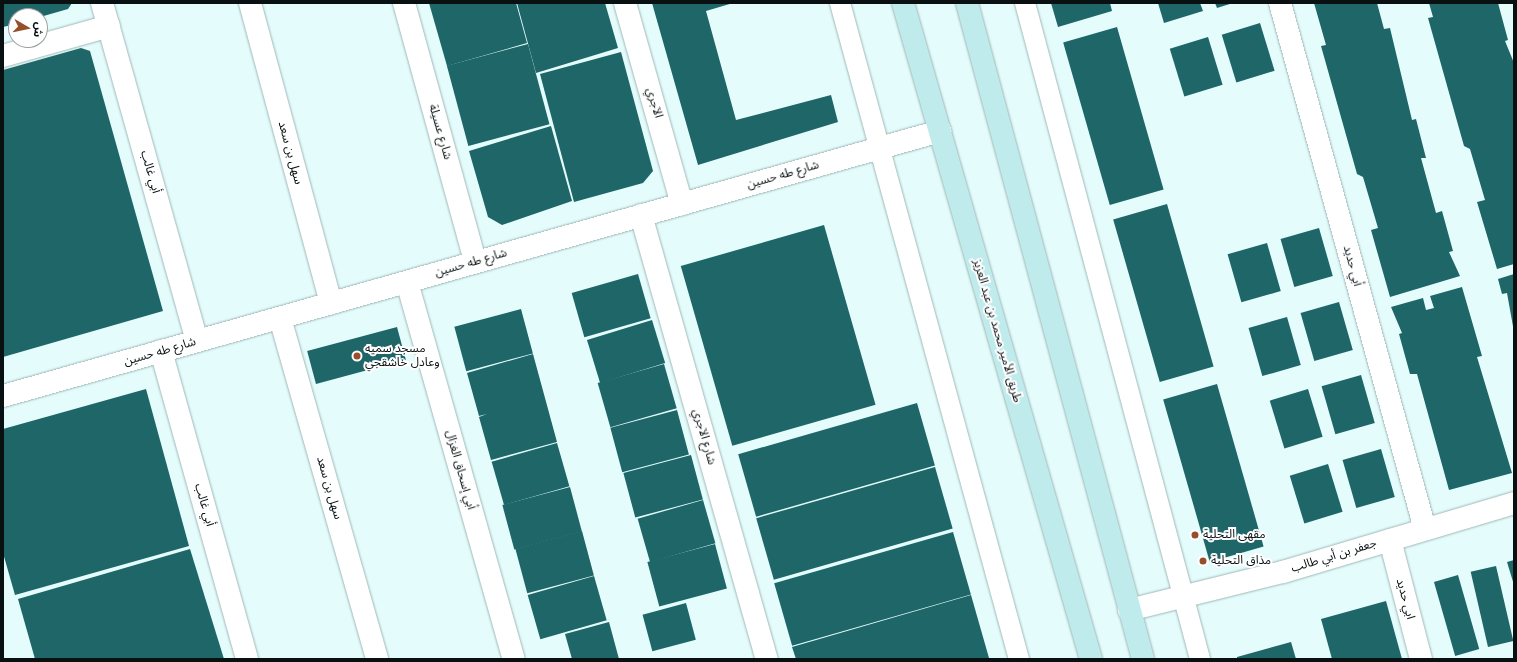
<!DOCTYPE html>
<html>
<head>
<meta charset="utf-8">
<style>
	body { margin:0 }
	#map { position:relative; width:1517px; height:662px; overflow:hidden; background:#e4fcfc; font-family:Arial,"Noto Sans Arabic",sans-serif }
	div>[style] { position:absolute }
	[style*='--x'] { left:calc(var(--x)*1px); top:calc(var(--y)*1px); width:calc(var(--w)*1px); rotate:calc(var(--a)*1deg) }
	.building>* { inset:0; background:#1e6668; transform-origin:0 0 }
	.roads { filter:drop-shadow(0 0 1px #a0b7b7) drop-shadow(0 0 1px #a0b7b7) }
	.pedestrian>* { height:20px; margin:-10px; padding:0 10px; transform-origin:10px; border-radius:10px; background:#fff }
	.minor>* { height:22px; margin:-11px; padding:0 11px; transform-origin:11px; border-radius:11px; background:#fff }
	.secondary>* { height:22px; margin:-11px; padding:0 11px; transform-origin:11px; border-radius:11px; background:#c0ebec }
	.dots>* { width:11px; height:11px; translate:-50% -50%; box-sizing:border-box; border:2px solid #fff; border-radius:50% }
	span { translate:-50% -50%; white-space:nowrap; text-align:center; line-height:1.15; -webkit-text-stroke:4px #fff; paint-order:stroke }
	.street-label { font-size:12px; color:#081011 }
	.poi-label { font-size:12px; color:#081011 }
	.left { translate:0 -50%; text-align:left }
	.frame { position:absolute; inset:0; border:4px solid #081011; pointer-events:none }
	.north { position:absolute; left:8px; top:8px; width:40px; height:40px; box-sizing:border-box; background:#fff; border:1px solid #9c9fa0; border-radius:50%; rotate:99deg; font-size:11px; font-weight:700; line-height:16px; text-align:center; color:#081011 }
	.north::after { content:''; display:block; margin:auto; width:14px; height:18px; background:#964f28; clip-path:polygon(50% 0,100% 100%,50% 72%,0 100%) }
</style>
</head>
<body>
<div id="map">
	<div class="building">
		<i style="clip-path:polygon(3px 3px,72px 3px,68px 9px,40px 17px,16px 16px,16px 24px,3px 27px)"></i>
		<i style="clip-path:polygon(429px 3px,516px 3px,527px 43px,447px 66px)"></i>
		<i style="clip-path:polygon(517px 3px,605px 3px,618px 48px,536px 73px)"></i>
		<i style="clip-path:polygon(652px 3px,733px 3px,706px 11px,736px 120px,831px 95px,838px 122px,698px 165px)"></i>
		<i style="clip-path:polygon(1051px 3px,1110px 3px,1112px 11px,1058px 27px)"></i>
		<i style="clip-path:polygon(1158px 3px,1200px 3px,1203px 11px,1164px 23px)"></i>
		<i style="clip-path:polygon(1215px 3px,1233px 3px,1217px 8px)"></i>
		<i style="clip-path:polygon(1314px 3px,1377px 3px,1384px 29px,1390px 28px,1412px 120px,1416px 119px,1426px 158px,1421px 158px,1436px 213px,1442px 211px,1453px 251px,1449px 252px,1460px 276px,1390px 297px,1371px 230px,1378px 228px,1363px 177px,1357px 174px,1321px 46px,1326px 45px)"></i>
		<i style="clip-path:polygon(1429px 3px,1498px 3px,1508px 40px,1505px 41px,1514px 63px,1514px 264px,1497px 269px,1477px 202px,1485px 200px,1470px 149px,1464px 146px,1428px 18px,1433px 17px)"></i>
		<i style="left:1260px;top:23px;width:50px;height:40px;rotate:73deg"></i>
		<i style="left:1117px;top:27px;width:169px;height:56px;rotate:74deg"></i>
		<i style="left:1208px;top:37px;width:50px;height:40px;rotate:73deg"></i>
		<i style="left:528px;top:44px;width:83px;height:84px;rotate:75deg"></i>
		<i style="clip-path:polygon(81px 48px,90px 51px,163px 311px,3px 357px,3px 70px)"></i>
		<i style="clip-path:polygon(621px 52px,653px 171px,643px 183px,574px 202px,540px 74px)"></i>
		<i style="clip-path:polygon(551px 126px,572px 201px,502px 225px,488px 217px,469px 151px)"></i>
		<i style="left:1167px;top:204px;width:169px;height:56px;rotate:74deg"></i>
		<i style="left:824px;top:225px;width:187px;height:149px;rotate:74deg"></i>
		<i style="left:1319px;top:228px;width:50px;height:40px;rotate:74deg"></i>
		<i style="left:1267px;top:243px;width:50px;height:41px;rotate:74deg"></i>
		<i style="left:638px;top:274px;width:46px;height:69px;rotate:74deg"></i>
		<i style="clip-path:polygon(1514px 274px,1514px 332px,1507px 293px,1502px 294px,1498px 279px)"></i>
		<i style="clip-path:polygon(1462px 287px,1482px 356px,1477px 357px,1512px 473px,1449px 490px,1417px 374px,1410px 374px,1399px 334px,1402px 333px,1391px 307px,1423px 298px,1426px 310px,1434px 308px,1430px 296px)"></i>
		<i style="left:1339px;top:302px;width:50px;height:40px;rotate:74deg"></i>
		<i style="left:521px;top:309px;width:46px;height:69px;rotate:75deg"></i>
		<i style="left:1287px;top:317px;width:50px;height:40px;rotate:74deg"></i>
		<i style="left:652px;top:320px;width:45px;height:68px;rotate:73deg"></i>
		<i style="left:397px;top:327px;width:34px;height:93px;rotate:75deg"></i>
		<i style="clip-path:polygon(533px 354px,557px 442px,491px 460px,479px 417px,487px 414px,479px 416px,467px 373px)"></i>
		<i style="left:664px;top:364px;width:46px;height:69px;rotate:74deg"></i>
		<i style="left:1361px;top:375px;width:50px;height:41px;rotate:74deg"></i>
		<i style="left:1217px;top:384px;width:169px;height:56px;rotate:74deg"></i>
		<i style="clip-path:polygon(146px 389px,189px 546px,15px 595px,3px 553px,3px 429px)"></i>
		<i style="left:1308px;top:389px;width:50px;height:40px;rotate:73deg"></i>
		<i style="left:917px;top:403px;width:65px;height:186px;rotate:74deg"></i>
		<i style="left:677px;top:410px;width:46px;height:69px;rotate:75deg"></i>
		<i style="left:557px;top:443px;width:45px;height:68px;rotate:74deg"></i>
		<i style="left:1381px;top:449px;width:50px;height:40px;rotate:74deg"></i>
		<i style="left:691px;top:455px;width:46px;height:70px;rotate:75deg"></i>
		<i style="left:1328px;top:464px;width:50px;height:40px;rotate:73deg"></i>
		<i style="left:935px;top:467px;width:64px;height:186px;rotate:74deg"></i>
		<i style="left:570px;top:487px;width:46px;height:70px;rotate:75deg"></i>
		<i style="left:703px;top:500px;width:45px;height:68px;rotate:74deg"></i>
		<i style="left:582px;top:531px;width:46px;height:69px;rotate:75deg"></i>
		<i style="left:953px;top:532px;width:65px;height:186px;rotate:74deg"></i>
		<i style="left:715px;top:544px;width:46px;height:70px;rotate:75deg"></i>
		<i style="clip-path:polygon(190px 549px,224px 659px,35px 659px,18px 599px)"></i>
		<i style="clip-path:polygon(1514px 560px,1514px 585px,1507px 562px)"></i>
		<i style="left:1496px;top:566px;width:77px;height:26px;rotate:77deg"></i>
		<i style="left:1458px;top:575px;width:77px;height:25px;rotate:74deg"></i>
		<i style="left:594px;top:576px;width:46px;height:69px;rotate:74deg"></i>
		<i style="clip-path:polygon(971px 595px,989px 658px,796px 659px,792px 647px)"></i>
		<i style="clip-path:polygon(1386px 601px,1402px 659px,1332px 659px,1321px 619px)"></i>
		<i style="left:686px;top:603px;width:38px;height:45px;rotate:75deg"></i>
		<i style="clip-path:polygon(609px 622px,619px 659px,572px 659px,565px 634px)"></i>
		<i style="clip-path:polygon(1291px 642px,1296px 659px,1237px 659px,1237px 657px)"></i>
	</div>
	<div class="roads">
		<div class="pedestrian">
			<i style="--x:840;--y:3;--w:680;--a:74.74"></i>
			<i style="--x:1025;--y:3;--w:679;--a:75.06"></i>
		</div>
		<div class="minor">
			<i style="--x:102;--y:3;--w:351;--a:74.3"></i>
			<i style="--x:250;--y:3;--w:311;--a:74.9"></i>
			<i style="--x:404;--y:3;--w:268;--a:74.6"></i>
			<i style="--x:625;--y:3;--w:209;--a:74.2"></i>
			<i style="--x:1280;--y:3;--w:546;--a:74.59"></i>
			<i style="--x:3;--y:56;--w:110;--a:-15.8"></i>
			<i style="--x:641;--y:215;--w:462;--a:74.2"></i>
			<i style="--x:407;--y:282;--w:392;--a:74.2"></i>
			<i style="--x:280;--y:318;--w:355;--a:74.1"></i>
			<i style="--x:161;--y:351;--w:320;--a:74.4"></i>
			<i style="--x:3;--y:396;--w:974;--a:-15.79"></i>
			<i style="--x:1390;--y:540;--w:123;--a:75.4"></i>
			<i style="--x:1129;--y:610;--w:159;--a:-13.9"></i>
			<i style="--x:1283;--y:572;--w:241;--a:-16.6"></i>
		</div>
		<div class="secondary">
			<i style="--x:903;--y:3;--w:682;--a:74.01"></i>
			<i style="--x:967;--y:3;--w:679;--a:74.98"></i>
		</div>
	</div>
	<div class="dots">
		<i style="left:357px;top:356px;background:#964f28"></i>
		<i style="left:1195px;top:535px;background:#964f28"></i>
		<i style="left:1203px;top:561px;background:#964f28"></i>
	</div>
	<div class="street-label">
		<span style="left:654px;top:103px;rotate:74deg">الآجري</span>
		<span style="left:440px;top:132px;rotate:74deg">شارع عسيلة</span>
		<span style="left:290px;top:153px;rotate:75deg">سهل بن سعد</span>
		<span style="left:150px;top:172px;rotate:74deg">أبي غالب</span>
		<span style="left:783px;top:175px;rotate:-16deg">شارع طه حسين</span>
		<span style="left:471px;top:263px;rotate:-16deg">شارع طه حسين</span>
		<span style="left:1352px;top:266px;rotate:75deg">أبي حديد</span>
		<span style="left:997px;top:331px;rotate:74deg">طريق الأمير محمد بن عبد العزيز</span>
		<span style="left:160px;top:352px;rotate:-16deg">شارع طه حسين</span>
		<span style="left:704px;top:437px;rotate:74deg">شارع الآجري</span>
		<span style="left:460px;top:470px;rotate:74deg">أبي إسحاق الغزال</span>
		<span style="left:329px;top:488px;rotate:74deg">سهل بن سعد</span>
		<span style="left:204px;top:505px;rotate:74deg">أبي غالب</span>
		<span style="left:1334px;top:556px;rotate:-17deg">جعفر بن أبي طالب</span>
		<span style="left:1405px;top:599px;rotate:75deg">ابي حديد</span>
	</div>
	<div class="poi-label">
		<span class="left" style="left:365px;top:356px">مسجد سميه<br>وعادل خاشقجي</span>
		<span class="left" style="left:1203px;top:535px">مقهى التحلية</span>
		<span class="left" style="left:1211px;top:561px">مذاق التحلية</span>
	</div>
	<div class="frame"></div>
	<div class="north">ش</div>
</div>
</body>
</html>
